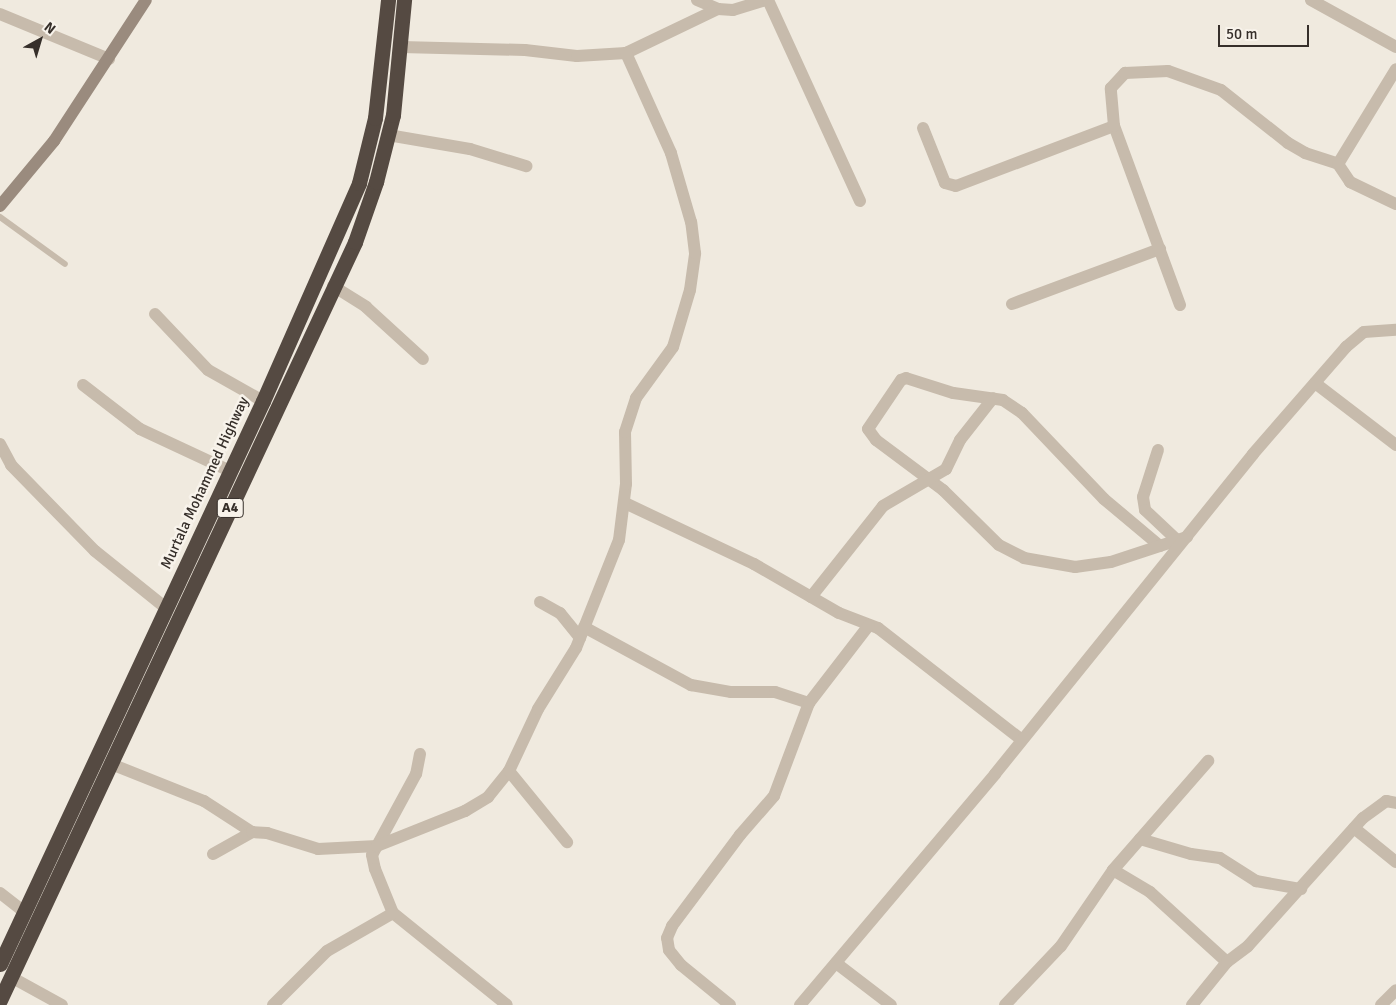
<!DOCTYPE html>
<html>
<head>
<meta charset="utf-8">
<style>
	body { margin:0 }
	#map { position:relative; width:1396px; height:1005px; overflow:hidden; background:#f0eadf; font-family:Signika,sans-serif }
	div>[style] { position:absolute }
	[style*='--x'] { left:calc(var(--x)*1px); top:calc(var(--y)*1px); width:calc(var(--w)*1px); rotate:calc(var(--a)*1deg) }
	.lane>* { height:6px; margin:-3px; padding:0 3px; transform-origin:3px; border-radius:3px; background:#c7bbac }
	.street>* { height:12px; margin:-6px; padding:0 6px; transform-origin:6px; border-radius:6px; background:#c7bbac }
	.secondary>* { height:12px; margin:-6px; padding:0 6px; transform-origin:6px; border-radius:6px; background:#9a8b7e }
	.highway>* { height:15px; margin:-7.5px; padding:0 7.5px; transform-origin:7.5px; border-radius:7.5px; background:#554a42 }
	span { translate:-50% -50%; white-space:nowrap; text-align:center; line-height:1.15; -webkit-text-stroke:5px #f8f3eb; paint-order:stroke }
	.shield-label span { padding:1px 4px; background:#f8f3eb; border:1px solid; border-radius:4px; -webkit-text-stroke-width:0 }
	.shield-label { font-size:14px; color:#362f2a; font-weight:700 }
	.street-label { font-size:15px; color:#362f2a }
	.north { position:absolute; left:15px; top:15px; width:50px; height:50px; -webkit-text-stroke:4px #f8f3eb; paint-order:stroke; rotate:39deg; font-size:14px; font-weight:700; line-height:20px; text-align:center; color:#362f2a }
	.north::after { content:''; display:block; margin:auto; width:18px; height:22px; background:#362f2a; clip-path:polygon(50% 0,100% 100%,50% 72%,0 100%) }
	.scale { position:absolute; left:1218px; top:25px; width:91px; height:22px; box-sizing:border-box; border:2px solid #362f2a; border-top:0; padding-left:6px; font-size:15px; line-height:18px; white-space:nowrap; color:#362f2a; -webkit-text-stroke:4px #f8f3eb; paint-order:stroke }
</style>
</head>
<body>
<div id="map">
	<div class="lane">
		<i style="--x:0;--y:217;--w:80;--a:35.9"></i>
	</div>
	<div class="street">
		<i style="--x:697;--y:0;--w:23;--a:23"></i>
		<i style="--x:718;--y:9;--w:15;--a:4"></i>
		<i style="--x:733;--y:10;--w:34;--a:-17"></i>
		<i style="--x:768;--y:0;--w:221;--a:65.4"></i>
		<i style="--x:1311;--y:0;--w:97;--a:28.9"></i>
		<i style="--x:0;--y:14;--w:118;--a:22.4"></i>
		<i style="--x:401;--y:47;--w:124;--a:1.4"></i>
		<i style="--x:525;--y:50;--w:52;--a:6.6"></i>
		<i style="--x:577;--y:56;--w:49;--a:-3.5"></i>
		<i style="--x:626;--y:53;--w:102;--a:-25.6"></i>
		<i style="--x:923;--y:128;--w:59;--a:68.2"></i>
		<i style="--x:945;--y:183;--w:11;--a:15"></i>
		<i style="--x:956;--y:186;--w:169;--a:-20.8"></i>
		<i style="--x:388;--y:135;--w:83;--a:9.7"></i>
		<i style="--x:470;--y:149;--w:59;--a:16.9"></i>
		<i style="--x:1338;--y:164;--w:111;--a:-58.6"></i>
		<i style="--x:333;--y:286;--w:39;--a:32"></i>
		<i style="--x:366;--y:307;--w:77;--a:42.4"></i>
		<i style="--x:1012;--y:304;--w:158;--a:-20.4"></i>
		<i style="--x:1180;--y:305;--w:191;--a:-110.2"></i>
		<i style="--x:1114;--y:126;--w:38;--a:-95"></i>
		<i style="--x:1111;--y:88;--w:21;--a:-47"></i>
		<i style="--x:1125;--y:73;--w:43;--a:-2.7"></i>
		<i style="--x:1168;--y:71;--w:56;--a:19.7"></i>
		<i style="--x:1221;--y:90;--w:85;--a:38.3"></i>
		<i style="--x:1288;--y:143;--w:20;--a:30"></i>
		<i style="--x:1305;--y:153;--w:35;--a:18"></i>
		<i style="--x:1338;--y:164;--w:22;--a:56"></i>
		<i style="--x:1350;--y:182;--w:51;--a:25.6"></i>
		<i style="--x:155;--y:314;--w:77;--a:46.6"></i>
		<i style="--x:208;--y:370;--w:63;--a:29.4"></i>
		<i style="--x:1315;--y:383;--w:102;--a:37.4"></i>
		<i style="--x:83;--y:385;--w:72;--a:37.7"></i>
		<i style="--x:140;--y:429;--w:97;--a:25"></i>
		<i style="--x:0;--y:444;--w:24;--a:62"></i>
		<i style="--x:11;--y:465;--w:120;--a:45.7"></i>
		<i style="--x:95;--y:551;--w:91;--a:38.8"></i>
		<i style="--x:1158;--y:450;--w:49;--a:107.7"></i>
		<i style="--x:1143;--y:497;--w:13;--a:81"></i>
		<i style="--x:1145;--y:510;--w:44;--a:43.2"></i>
		<i style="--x:625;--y:503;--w:143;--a:25.3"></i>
		<i style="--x:754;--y:564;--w:98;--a:30"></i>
		<i style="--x:839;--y:613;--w:42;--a:21"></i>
		<i style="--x:878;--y:628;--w:182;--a:37.9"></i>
		<i style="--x:1160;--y:546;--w:73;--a:-140"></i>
		<i style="--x:1104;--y:499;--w:119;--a:-133.6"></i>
		<i style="--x:1022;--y:413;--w:23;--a:-146"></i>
		<i style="--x:1003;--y:400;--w:50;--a:-172"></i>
		<i style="--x:953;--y:393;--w:49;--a:-162.3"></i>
		<i style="--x:906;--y:378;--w:5;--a:158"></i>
		<i style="--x:901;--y:380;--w:59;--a:124"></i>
		<i style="--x:868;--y:429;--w:14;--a:54"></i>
		<i style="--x:876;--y:440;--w:84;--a:36.7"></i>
		<i style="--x:943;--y:490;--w:78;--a:44.5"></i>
		<i style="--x:999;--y:545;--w:28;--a:27"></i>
		<i style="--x:1024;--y:558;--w:52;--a:10"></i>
		<i style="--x:1075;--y:567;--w:36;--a:-8"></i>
		<i style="--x:1111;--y:562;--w:80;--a:-18.2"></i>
		<i style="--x:811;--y:597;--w:116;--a:-51.6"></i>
		<i style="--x:883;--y:506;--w:73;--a:-30.4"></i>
		<i style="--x:946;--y:469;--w:32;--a:-64"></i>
		<i style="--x:960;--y:440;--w:53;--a:-51.8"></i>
		<i style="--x:540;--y:602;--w:23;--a:29"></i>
		<i style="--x:560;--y:613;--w:32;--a:51"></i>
		<i style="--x:584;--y:627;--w:122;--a:28.5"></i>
		<i style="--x:691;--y:685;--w:41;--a:9.9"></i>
		<i style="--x:731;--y:692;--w:44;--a:0"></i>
		<i style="--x:775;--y:692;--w:36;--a:18"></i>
		<i style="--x:420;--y:754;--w:20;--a:101"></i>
		<i style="--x:416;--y:774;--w:92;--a:118.5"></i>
		<i style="--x:372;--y:855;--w:14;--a:78"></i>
		<i style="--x:375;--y:869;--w:48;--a:67.8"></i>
		<i style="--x:393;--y:913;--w:146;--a:38.9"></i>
		<i style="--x:111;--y:764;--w:100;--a:21.7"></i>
		<i style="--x:204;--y:801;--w:57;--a:32.9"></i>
		<i style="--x:509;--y:771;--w:68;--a:-64.9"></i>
		<i style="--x:538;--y:709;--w:72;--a:-58.1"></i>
		<i style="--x:576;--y:648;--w:116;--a:-68.3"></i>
		<i style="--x:619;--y:540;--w:56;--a:-82.9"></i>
		<i style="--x:626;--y:484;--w:52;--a:-91.1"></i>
		<i style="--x:625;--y:432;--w:36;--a:-72"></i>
		<i style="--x:636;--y:398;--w:63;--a:-54"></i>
		<i style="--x:673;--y:347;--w:59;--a:-73.4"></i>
		<i style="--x:690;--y:290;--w:37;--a:-82"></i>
		<i style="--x:695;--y:253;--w:31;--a:-97"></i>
		<i style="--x:691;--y:222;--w:72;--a:-106.2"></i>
		<i style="--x:671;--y:153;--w:110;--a:-114.2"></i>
		<i style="--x:1354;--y:828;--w:54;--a:39"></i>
		<i style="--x:1140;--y:839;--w:53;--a:16.4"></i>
		<i style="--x:1191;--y:854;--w:29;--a:8"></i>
		<i style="--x:1220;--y:858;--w:43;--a:32.6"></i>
		<i style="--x:1256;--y:881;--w:46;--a:10.1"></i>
		<i style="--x:213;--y:854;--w:45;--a:-29.4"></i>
		<i style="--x:252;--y:832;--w:15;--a:4"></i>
		<i style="--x:267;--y:833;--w:53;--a:17.4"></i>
		<i style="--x:318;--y:849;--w:59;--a:-2.9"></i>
		<i style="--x:377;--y:846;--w:95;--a:-21.7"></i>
		<i style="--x:465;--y:811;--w:27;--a:-31"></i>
		<i style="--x:488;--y:797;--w:33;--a:-51"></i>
		<i style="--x:509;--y:771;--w:92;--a:50.8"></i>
		<i style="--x:1113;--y:870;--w:43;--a:30.7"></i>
		<i style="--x:1150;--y:892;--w:104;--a:42.3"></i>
		<i style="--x:0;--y:893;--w:31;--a:38"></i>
		<i style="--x:836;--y:963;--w:69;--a:37.4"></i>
		<i style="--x:11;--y:977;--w:58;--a:28.8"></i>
		<i style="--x:273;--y:1005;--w:76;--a:-45"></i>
		<i style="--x:327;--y:951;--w:76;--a:-29.9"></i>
		<i style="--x:730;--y:1005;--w:63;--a:-140.8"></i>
		<i style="--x:681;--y:965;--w:19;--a:-129"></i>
		<i style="--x:669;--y:950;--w:12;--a:-99"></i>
		<i style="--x:667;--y:938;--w:13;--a:-67"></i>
		<i style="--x:672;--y:926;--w:114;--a:-53.2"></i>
		<i style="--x:740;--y:835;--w:52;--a:-48.9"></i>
		<i style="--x:774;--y:796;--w:99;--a:-69.4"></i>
		<i style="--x:809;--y:703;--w:98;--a:-52.4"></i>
		<i style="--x:800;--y:1005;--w:302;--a:-49.8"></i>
		<i style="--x:995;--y:774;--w:411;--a:-51.1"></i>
		<i style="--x:1253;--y:454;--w:142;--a:-49"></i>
		<i style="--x:1346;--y:347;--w:23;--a:-40"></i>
		<i style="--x:1364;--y:332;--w:32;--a:-4"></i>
		<i style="--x:1005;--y:1005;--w:81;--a:-46.5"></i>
		<i style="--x:1061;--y:946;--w:92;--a:-55.6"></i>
		<i style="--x:1113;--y:870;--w:145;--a:-48.9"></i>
		<i style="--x:1192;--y:1005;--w:55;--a:-50.9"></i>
		<i style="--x:1227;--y:962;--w:26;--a:-37"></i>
		<i style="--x:1248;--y:946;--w:172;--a:-48.1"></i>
		<i style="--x:1363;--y:818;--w:29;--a:-36"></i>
		<i style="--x:1386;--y:801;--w:10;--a:11"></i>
		<i style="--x:1381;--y:1005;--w:21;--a:-45"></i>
	</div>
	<div class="secondary">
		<i style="--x:0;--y:206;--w:85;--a:-50.3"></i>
		<i style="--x:54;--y:141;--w:168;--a:-56.9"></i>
	</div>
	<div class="highway">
		<i style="--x:0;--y:964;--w:621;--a:-64.96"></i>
		<i style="--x:263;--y:401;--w:238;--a:-66.2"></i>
		<i style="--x:359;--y:183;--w:67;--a:-76.2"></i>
		<i style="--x:375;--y:118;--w:119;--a:-83.7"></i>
		<i style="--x:0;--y:1000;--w:837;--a:-64.9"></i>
		<i style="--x:355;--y:242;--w:64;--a:-70.7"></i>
		<i style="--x:376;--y:182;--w:69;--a:-75.8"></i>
		<i style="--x:393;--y:115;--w:116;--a:-84.5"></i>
	</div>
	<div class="shield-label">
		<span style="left:230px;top:508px">A4</span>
	</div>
	<div class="street-label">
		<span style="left:205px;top:483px;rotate:-65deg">Murtala Mohammed Highway</span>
	</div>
	<div class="north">N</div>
	<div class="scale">50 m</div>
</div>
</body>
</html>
